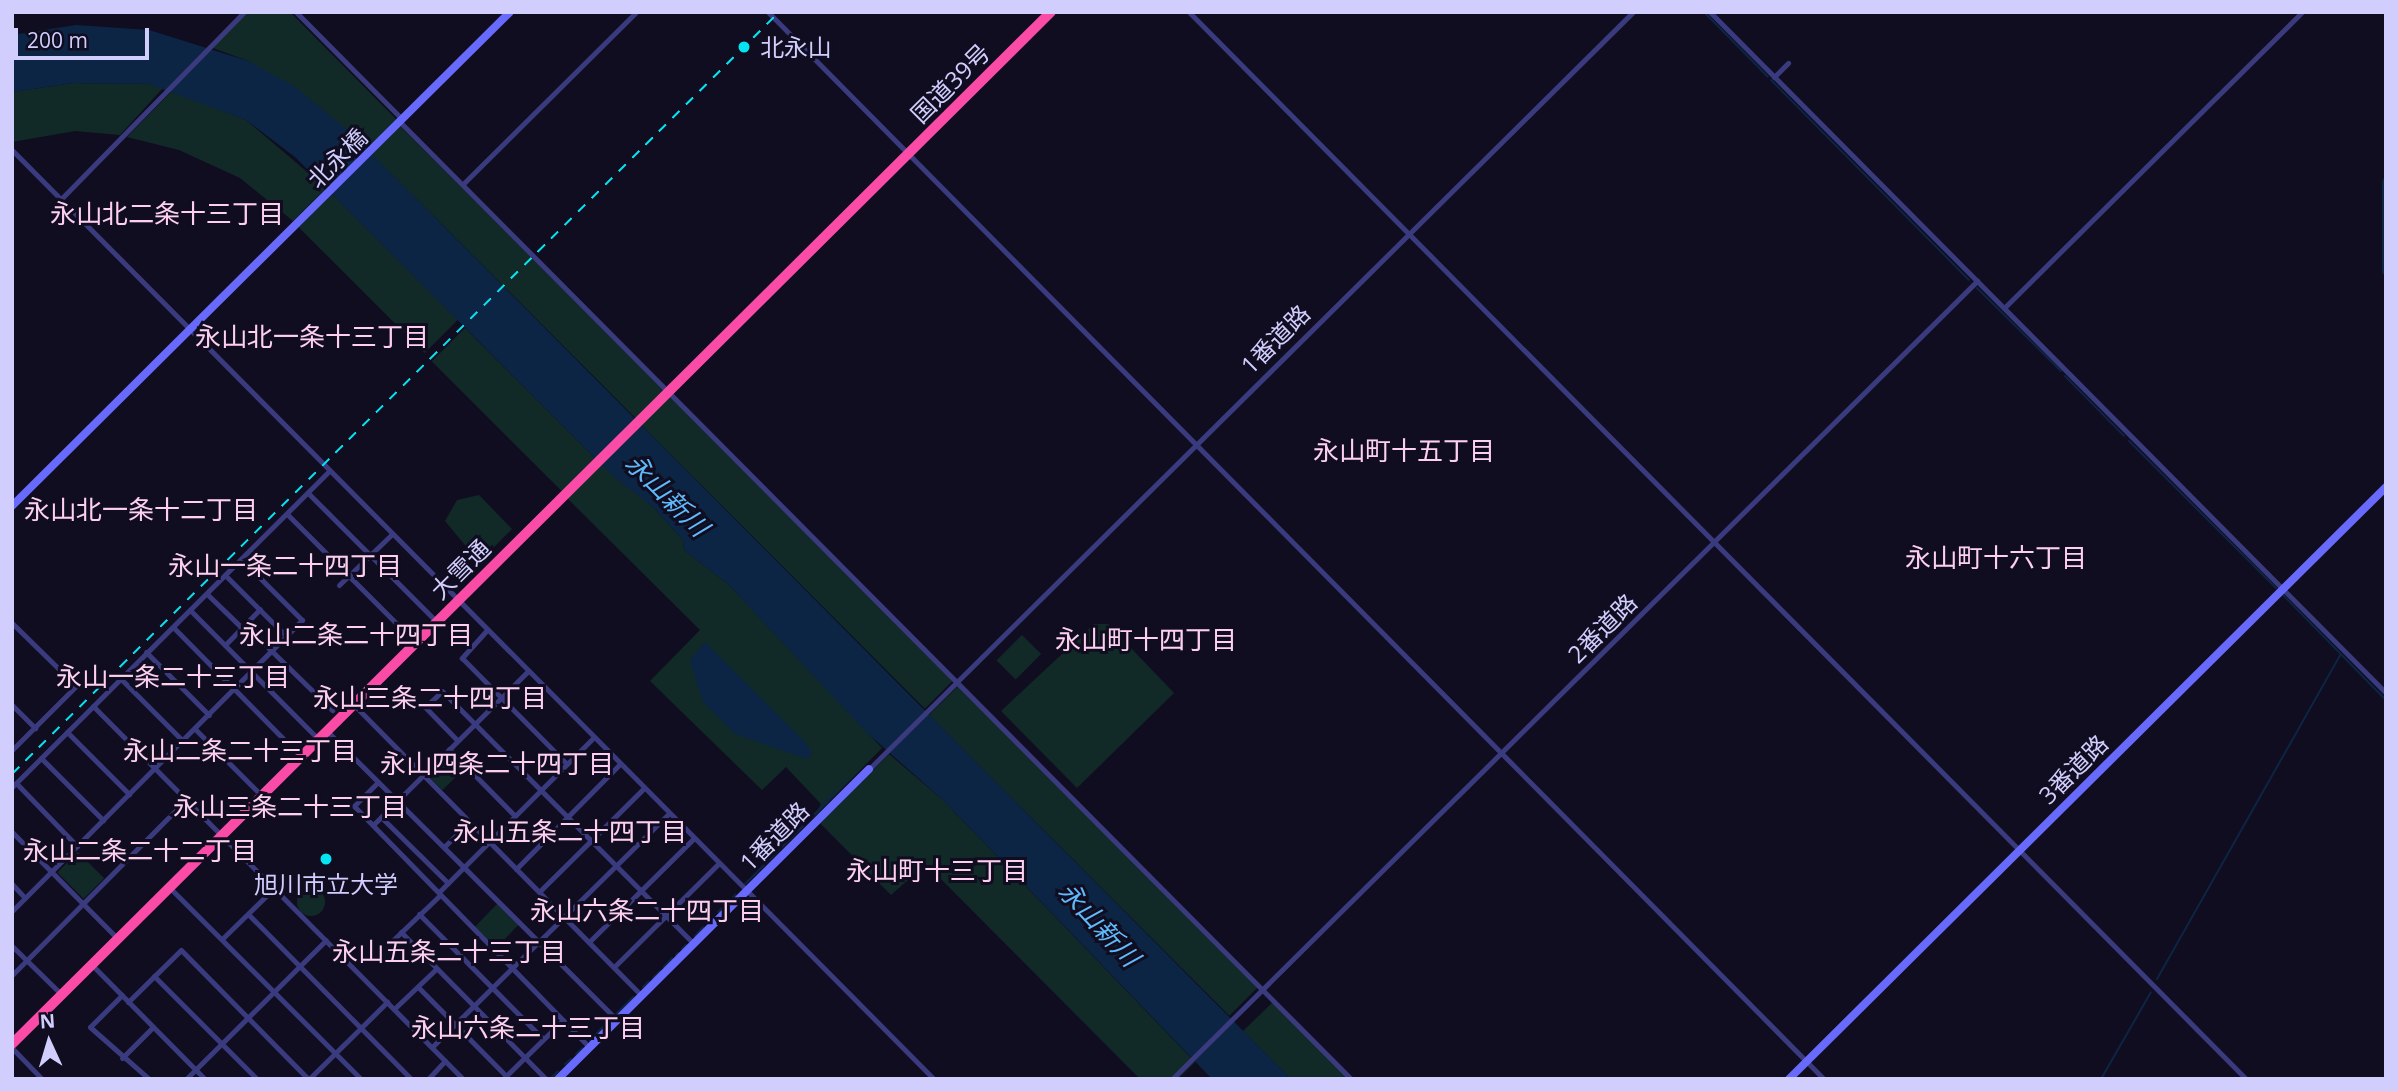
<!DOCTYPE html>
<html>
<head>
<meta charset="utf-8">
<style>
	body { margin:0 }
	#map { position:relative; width:2398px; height:1091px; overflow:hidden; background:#100d20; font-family:"Open Sans","Noto Sans JP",sans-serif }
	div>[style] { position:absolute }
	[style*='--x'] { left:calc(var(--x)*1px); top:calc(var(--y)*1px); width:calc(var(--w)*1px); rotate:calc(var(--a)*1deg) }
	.green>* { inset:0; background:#112a28; transform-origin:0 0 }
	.round { border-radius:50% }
	.water>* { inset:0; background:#0d2544 }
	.stream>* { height:2px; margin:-1px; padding:0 1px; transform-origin:1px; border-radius:1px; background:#0d2544 }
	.river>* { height:8px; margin:-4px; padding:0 4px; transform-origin:4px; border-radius:4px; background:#0d2544 }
	.street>* { height:5px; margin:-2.5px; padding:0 2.5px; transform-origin:2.5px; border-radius:2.5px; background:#3a3a7e }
	.secondary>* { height:8px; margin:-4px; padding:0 4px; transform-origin:4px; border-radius:4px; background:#686afb }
	.highway>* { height:10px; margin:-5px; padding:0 5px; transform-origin:5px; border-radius:5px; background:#fa4ca7 }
	.rail>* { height:2px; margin-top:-1px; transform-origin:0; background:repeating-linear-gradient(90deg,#06e4f2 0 10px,transparent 0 19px) }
	.dots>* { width:19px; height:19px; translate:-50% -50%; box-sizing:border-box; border:4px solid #100d20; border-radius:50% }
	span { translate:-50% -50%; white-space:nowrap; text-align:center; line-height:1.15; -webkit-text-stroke:6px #100d20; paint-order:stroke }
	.poi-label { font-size:24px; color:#d1cefe }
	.left { translate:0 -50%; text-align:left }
	.street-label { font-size:24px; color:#d1cefe }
	.neighbourhood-label { font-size:26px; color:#fed0ef }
	.water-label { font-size:26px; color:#5fb9fb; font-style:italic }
	.frame { position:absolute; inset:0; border:14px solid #d1cefe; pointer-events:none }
	.north { position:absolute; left:14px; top:1007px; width:70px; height:70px; -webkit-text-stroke:5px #100d20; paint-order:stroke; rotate:356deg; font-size:19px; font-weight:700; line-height:28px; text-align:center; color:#d1cefe }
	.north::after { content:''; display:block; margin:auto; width:24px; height:32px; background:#d1cefe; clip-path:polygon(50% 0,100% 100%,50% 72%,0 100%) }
	.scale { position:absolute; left:14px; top:28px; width:135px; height:32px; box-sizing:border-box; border:4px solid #d1cefe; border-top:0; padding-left:9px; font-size:21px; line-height:24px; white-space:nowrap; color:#d1cefe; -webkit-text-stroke:5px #100d20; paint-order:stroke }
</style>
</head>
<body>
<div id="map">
	<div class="green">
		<i style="clip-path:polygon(248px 12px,290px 12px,397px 120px,367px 149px,248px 61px,213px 48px)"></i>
		<i style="clip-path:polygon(73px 83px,149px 84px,163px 88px,120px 135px,75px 131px,12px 142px,12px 92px)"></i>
		<i style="clip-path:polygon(172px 91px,246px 120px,326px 188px,293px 221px,240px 178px,179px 150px,127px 137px)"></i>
		<i style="left:400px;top:126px;width:375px;height:40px;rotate:45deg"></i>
		<i style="left:332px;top:194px;width:178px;height:47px;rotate:45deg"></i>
		<i style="left:465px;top:328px;width:184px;height:47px;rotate:45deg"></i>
		<i style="left:671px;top:394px;width:402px;height:43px;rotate:45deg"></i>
		<i style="clip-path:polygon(601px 464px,654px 508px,683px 540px,684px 550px,728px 584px,882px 748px,814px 817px,821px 804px,786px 767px,762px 790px,650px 681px,700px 630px,567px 498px)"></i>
		<i style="clip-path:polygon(479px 495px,512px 529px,479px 562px,445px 521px,457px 500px)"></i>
		<i style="clip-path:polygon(1094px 624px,1108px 624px,1174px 693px,1077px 788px,1001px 711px)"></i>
		<i style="left:1022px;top:635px;width:27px;height:36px;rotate:45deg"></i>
		<i style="left:960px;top:684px;width:425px;height:44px;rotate:45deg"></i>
		<i style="clip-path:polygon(889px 754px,943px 800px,1195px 1062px,1178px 1079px,1140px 1079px,926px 864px,891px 895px,820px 823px)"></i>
		<i style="left:441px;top:762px;width:21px;height:19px;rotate:45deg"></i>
		<i style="left:78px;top:852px;width:37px;height:29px;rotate:45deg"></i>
		<i class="round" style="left:297px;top:888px;width:28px;height:28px"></i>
		<i style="left:497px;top:904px;width:30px;height:32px;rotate:44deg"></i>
		<i style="clip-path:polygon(1274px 1001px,1351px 1079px,1291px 1079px,1243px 1031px)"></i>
	</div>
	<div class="water">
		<i style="clip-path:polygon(76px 25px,149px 30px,248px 61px,294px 86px,351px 133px,1291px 1079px,1212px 1079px,943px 800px,865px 731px,728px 584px,684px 550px,683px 540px,654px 508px,613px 476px,295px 157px,246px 120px,149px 84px,73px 83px,12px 92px,12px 35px)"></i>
		<i style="clip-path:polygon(705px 642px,805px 742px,812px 753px,807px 759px,735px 734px,703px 702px,690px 660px)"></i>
	</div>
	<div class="stream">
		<i style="--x:1704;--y:12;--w:91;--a:45.4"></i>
		<i style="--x:1771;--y:80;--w:281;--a:45.3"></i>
		<i style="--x:1977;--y:288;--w:118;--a:44.7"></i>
		<i style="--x:2065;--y:376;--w:84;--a:45.5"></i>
		<i style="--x:2129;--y:441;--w:208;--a:45"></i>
		<i style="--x:2283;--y:595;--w:147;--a:45.6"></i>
		<i style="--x:842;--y:785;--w:3;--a:-45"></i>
		<i style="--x:812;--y:817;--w:35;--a:-47"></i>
		<i style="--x:745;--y:884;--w:82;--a:-45"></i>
		<i style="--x:730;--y:900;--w:8;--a:-45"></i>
		<i style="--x:718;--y:912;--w:11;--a:-45"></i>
		<i style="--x:707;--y:923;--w:8;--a:-45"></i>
		<i style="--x:695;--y:936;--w:12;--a:-48"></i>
		<i style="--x:682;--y:949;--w:6;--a:-45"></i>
		<i style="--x:676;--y:955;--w:3;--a:-45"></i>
		<i style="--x:664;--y:967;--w:12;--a:-48"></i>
		<i style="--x:653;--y:978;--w:10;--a:-45"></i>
		<i style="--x:2157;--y:979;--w:373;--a:-60.5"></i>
		<i style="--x:643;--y:987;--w:8;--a:-45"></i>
		<i style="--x:616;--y:1014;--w:24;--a:-45"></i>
		<i style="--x:590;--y:1041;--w:30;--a:-48"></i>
		<i style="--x:576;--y:1054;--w:9;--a:-41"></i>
		<i style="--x:565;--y:1064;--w:8;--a:-40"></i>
		<i style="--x:550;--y:1079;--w:11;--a:-45"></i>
		<i style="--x:2101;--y:1079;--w:100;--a:-60.1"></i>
	</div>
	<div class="river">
		<i style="--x:2386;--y:182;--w:89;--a:90"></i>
	</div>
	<div class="street">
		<i style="--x:296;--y:12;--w:151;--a:45.3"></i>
		<i style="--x:768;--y:12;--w:1501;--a:45.3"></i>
		<i style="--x:1189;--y:12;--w:1502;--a:45.27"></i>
		<i style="--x:1710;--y:12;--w:960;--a:45.21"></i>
		<i style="--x:1774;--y:77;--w:20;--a:-45"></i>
		<i style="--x:400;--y:122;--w:1349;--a:45.18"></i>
		<i style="--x:12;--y:150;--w:1309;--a:45.22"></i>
		<i style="--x:464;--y:183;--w:243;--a:-44.8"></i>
		<i style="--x:61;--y:199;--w:262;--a:-45.6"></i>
		<i style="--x:2004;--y:308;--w:420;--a:-44.8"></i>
		<i style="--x:308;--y:493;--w:182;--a:45"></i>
		<i style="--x:287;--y:514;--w:182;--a:45"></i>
		<i style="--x:225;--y:575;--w:86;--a:45"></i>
		<i style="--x:339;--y:585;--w:74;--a:-43.9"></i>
		<i style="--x:207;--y:594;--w:49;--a:44.2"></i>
		<i style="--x:190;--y:610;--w:183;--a:45.2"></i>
		<i style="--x:12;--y:623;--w:90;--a:44.5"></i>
		<i style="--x:76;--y:686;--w:91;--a:135"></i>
		<i style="--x:245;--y:625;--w:122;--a:44.3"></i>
		<i style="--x:173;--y:627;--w:182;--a:45.4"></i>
		<i style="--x:487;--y:630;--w:38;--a:132"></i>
		<i style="--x:462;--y:658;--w:149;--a:45.3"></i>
		<i style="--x:225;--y:645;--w:50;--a:-45.8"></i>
		<i style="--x:146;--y:652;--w:89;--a:45"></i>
		<i style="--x:120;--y:678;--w:89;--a:45"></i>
		<i style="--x:12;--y:705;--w:33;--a:45"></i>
		<i style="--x:354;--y:705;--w:408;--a:45.3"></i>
		<i style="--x:93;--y:706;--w:525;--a:45.23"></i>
		<i style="--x:195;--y:729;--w:95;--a:45"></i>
		<i style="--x:327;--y:731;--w:409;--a:44.9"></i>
		<i style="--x:67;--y:732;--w:88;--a:45"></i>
		<i style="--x:457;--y:740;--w:46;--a:-134.1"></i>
		<i style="--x:425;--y:707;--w:23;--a:-43"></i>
		<i style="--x:442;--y:691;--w:356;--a:45.1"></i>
		<i style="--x:449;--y:749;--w:94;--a:45.4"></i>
		<i style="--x:41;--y:758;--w:88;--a:45"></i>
		<i style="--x:869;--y:769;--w:1076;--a:-44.74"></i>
		<i style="--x:378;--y:782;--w:34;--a:135"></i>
		<i style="--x:354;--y:806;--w:337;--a:45.7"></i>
		<i style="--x:16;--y:783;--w:88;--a:45.9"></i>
		<i style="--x:12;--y:787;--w:448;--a:-44.9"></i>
		<i style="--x:381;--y:817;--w:94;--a:44.6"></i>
		<i style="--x:373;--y:825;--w:218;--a:-44.8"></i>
		<i style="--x:12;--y:832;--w:151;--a:45.3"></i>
		<i style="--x:444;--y:847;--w:35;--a:-45"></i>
		<i style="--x:516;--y:869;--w:148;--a:-45.3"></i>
		<i style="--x:12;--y:884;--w:19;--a:47"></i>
		<i style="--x:170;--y:888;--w:270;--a:45"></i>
		<i style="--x:439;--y:892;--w:219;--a:-45"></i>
		<i style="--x:539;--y:892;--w:148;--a:-44.7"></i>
		<i style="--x:12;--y:911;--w:411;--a:-45.1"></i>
		<i style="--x:302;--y:620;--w:86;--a:-135"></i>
		<i style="--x:248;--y:914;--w:232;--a:45.3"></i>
		<i style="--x:419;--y:914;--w:176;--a:45.2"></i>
		<i style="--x:401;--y:932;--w:206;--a:45.4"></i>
		<i style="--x:222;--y:939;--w:73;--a:-44.4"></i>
		<i style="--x:391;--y:942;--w:68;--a:-43.8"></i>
		<i style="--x:589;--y:942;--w:148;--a:-44.7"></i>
		<i style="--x:12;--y:946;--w:70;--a:44.4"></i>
		<i style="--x:92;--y:965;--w:161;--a:45.3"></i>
		<i style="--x:614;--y:967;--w:148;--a:-44.7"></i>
		<i style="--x:12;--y:975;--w:247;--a:-45.2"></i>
		<i style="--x:154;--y:976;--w:146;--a:45"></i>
		<i style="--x:418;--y:987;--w:125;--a:45.3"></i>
		<i style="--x:122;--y:995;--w:45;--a:135"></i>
		<i style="--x:90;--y:1027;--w:79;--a:41.4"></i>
		<i style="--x:128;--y:1002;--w:74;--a:-44.5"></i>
		<i style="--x:181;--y:950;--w:181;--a:45.4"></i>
		<i style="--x:394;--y:1009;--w:58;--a:-43.6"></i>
		<i style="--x:432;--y:1047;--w:333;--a:-44.6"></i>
		<i style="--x:12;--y:1048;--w:43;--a:45.9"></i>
		<i style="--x:122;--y:1058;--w:44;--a:-45"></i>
		<i style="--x:186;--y:1079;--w:197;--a:-44.8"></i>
		<i style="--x:309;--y:1079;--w:110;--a:-44.6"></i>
		<i style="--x:428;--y:1079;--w:25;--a:-47"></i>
		<i style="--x:503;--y:1079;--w:84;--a:-44.5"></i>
		<i style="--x:1172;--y:1079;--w:1134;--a:-44.75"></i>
	</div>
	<div class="secondary">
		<i style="--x:12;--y:506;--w:701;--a:-44.77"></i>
		<i style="--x:558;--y:1079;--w:439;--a:-44.9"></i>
		<i style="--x:1789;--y:1079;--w:841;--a:-44.76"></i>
	</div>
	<div class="highway">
		<i style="--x:12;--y:1044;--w:1464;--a:-44.81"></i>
	</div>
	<div class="rail">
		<i style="--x:12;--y:774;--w:1081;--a:-44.81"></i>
	</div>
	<div class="dots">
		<i style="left:744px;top:47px;background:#06e4f2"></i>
		<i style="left:326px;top:859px;background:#06e4f2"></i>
	</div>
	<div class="poi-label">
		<span class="left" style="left:760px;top:47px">北永山</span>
		<span style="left:326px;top:884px">旭川市立大学</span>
	</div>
	<div class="street-label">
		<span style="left:950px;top:83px;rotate:-45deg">国道39号</span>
		<span style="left:337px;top:158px;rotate:-45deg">北永橋</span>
		<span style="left:1275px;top:339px;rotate:-45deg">1番道路</span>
		<span style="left:460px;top:569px;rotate:-45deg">大雪通</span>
		<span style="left:1602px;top:628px;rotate:-45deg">2番道路</span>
		<span style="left:2073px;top:769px;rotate:-45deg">3番道路</span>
		<span style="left:774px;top:836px;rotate:-45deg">1番道路</span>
	</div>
	<div class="neighbourhood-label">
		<span style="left:167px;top:214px">永山北二条十三丁目</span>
		<span style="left:312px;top:337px">永山北一条十三丁目</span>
		<span style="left:1404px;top:451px">永山町十五丁目</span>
		<span style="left:141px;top:510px">永山北一条十二丁目</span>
		<span style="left:1996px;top:558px">永山町十六丁目</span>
		<span style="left:285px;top:566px">永山一条二十四丁目</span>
		<span style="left:356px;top:635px">永山二条二十四丁目</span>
		<span style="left:1146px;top:640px">永山町十四丁目</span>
		<span style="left:173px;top:677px">永山一条二十三丁目</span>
		<span style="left:430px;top:698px">永山三条二十四丁目</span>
		<span style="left:240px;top:751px">永山二条二十三丁目</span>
		<span style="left:497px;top:764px">永山四条二十四丁目</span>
		<span style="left:290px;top:807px">永山三条二十三丁目</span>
		<span style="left:570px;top:832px">永山五条二十四丁目</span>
		<span style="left:140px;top:851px">永山二条二十二丁目</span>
		<span style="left:937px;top:871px">永山町十三丁目</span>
		<span style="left:647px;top:911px">永山六条二十四丁目</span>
		<span style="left:449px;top:952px">永山五条二十三丁目</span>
		<span style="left:528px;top:1028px">永山六条二十三丁目</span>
	</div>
	<div class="water-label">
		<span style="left:667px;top:495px;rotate:45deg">永山新川</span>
		<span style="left:1099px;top:924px;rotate:47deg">永山新川</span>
	</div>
	<div class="frame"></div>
	<div class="north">N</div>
	<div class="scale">200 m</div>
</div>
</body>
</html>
